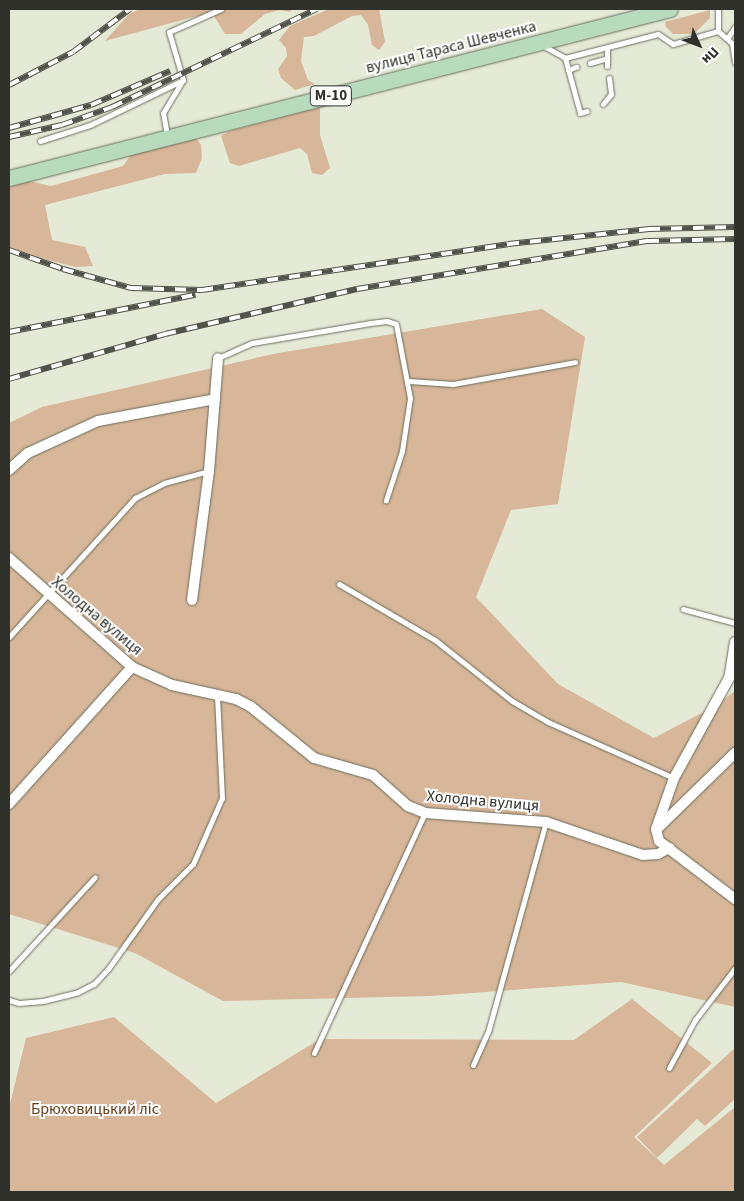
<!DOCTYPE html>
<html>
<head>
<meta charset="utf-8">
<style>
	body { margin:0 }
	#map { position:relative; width:744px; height:1201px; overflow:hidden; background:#e5ead7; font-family:"Source Sans 3",sans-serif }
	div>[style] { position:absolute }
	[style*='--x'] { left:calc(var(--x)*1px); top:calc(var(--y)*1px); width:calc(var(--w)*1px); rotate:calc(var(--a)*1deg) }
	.green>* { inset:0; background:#d8b699 }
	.roads { filter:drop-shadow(0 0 1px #6a6e5d) drop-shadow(0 0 1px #6a6e5d) }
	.lane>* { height:5px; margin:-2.5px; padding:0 2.5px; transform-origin:2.5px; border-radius:2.5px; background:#fff }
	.street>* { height:10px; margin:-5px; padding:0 5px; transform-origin:5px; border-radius:5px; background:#fff }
	.primary>* { height:15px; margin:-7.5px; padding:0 7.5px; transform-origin:7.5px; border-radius:7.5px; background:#b8dbbe }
	.rail>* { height:5.5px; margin-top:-2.75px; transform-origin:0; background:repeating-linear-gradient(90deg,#fff 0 11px,#51534a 0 22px); box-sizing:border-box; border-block:1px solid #51534a }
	span { translate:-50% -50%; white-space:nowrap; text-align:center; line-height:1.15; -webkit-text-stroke:4px #fff; paint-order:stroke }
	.shield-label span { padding:1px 4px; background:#fff; border:1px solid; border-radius:4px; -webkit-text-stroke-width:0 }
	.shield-label { font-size:15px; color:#2f312a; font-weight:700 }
	.street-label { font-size:16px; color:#2f312a }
	.park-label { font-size:16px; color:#67411c }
	.frame { position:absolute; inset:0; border:10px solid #2f312a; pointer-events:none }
	.north { position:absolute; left:674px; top:20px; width:50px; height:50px; -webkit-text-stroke:4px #fff; paint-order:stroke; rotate:133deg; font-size:14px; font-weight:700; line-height:20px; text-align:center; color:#2f312a }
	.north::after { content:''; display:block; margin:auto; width:18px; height:22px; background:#2f312a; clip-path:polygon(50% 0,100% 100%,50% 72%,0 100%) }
</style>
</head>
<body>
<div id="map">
	<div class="green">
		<i style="clip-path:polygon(140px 9px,292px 9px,290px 12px,280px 10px,265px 14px,241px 34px,225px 34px,214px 16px,197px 16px,105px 41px,129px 14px)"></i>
		<i style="clip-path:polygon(329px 9px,379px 9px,385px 42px,379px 50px,372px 45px,368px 25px,361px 15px,352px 16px,314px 36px,304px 37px,301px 61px,308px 80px,315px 84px,295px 90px,281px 78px,278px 69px,287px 56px,286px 48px,279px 40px,290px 26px)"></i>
		<i style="clip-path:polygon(710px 10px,710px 18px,694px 34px,673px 34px,666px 27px,665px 22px)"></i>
		<i style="clip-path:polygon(320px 107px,320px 135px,330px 168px,322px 175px,312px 173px,307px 154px,300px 148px,239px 166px,230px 163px,221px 136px,229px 131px)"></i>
		<i style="clip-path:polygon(196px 138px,201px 145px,202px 158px,196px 173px,165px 174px,45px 205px,52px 240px,85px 247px,93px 266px,76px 267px,43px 259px,9px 248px,9px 187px,29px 181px,51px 186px,123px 166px,131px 155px,156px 145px)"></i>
		<i style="clip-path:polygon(542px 309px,585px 337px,558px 504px,511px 510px,476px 597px,558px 684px,654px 738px,715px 706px,735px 691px,735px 1007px,621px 982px,430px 996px,223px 1001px,135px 953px,9px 914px,9px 423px,42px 407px,273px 354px)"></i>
		<i style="clip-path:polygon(632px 999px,712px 1063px,634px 1137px,664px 1165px,735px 1107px,735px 1192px,9px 1192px,9px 1108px,26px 1038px,114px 1017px,216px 1103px,320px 1039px,574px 1040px)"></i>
		<i style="clip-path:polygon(735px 1048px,735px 1099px,705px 1126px,697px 1119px,657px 1158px,637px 1137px)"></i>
	</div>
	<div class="roads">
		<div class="lane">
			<i style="--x:718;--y:31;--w:18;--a:41"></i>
			<i style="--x:732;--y:43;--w:20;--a:81"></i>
			<i style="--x:728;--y:37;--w:12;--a:-55"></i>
			<i style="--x:542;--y:45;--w:26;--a:29"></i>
			<i style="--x:565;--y:58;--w:96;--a:-14.5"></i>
			<i style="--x:658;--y:34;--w:18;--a:34"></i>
			<i style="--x:673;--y:44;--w:47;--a:-16.1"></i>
			<i style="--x:718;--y:31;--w:22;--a:-90"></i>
			<i style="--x:565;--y:58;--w:57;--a:74.7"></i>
			<i style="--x:580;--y:113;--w:7;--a:-16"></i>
			<i style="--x:590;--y:63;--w:18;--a:-16"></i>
			<i style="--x:607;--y:66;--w:18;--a:-90"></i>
			<i style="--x:568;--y:70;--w:9;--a:-21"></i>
			<i style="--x:603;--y:104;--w:13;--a:-51"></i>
			<i style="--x:611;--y:94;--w:16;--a:-97"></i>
			<i style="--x:167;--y:135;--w:22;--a:-100"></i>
			<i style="--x:163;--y:113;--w:39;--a:-59"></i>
			<i style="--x:183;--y:80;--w:50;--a:-106.3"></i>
			<i style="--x:169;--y:32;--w:57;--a:-23.9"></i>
			<i style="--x:40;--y:141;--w:52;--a:-17.7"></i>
			<i style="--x:90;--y:125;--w:103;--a:-25.8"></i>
			<i style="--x:218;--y:358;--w:37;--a:-24"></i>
			<i style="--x:252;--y:343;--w:120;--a:-9.6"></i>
			<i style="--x:370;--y:323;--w:17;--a:-7"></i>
			<i style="--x:387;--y:321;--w:9;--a:18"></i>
			<i style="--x:396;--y:324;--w:75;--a:79.3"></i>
			<i style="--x:410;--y:398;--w:54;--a:98.6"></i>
			<i style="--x:402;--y:451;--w:52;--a:108.1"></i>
			<i style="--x:409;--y:381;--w:44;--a:3.9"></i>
			<i style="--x:453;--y:384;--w:124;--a:-10.2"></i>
			<i style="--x:339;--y:584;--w:111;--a:30.3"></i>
			<i style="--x:435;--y:640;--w:98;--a:38.4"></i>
			<i style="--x:512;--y:701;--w:42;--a:30.3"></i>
			<i style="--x:548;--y:722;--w:138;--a:24"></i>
			<i style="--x:683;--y:609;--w:54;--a:15.1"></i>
			<i style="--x:9;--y:637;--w:188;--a:-47.8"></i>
			<i style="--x:135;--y:498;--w:33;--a:-27"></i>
			<i style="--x:164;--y:483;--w:47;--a:-14.9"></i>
			<i style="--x:9;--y:971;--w:127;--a:-47.5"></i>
			<i style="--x:9;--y:1000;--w:10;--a:17"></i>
			<i style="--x:19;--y:1003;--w:24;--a:-5"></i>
			<i style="--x:43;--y:1001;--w:36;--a:-14"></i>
			<i style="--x:78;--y:992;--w:18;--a:-27"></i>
			<i style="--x:94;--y:984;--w:21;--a:-47"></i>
			<i style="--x:108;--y:969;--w:86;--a:-54.5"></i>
			<i style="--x:158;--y:899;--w:49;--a:-45"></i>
			<i style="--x:193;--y:864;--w:72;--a:-66.3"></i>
			<i style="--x:222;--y:798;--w:103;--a:-92.8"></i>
			<i style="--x:314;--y:1053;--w:264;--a:-65.2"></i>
			<i style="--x:473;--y:1065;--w:36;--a:-66"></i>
			<i style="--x:488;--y:1032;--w:218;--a:-74.6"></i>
			<i style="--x:669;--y:1068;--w:55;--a:-61.6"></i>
			<i style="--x:695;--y:1020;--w:66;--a:-52.4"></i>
		</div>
		<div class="street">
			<i style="--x:9;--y:470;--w:25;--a:-42"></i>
			<i style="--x:28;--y:453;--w:77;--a:-24.6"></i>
			<i style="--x:98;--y:421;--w:119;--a:-10.6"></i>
			<i style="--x:9;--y:558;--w:164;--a:41.5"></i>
			<i style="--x:132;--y:667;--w:44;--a:24.2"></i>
			<i style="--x:172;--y:685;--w:66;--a:12.3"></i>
			<i style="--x:236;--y:699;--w:16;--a:27"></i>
			<i style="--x:250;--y:706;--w:82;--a:39.1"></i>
			<i style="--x:314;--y:758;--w:61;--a:16.1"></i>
			<i style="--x:373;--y:775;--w:47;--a:41.5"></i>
			<i style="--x:408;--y:806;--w:18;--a:22"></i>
			<i style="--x:425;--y:813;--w:121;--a:4.3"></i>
			<i style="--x:546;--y:822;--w:102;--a:18.8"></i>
			<i style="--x:643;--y:855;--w:15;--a:-4"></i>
			<i style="--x:658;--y:854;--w:13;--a:-29"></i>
			<i style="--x:192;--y:600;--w:130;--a:-82.5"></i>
			<i style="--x:209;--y:471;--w:113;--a:-85.4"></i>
			<i style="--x:735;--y:642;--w:36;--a:99"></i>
			<i style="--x:729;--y:678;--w:114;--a:118.8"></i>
			<i style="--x:674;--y:778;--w:54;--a:109.4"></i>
			<i style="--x:656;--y:829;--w:12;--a:76"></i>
			<i style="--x:659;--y:841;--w:96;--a:37.3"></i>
			<i style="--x:9;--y:804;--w:184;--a:-48.1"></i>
			<i style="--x:657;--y:829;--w:109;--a:-44.3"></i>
		</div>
		<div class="primary">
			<i style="--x:9;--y:178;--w:682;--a:-14.34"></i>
		</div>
	</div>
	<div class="rail">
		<i style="--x:9;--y:85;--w:72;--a:-27.3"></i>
		<i style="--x:73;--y:52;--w:71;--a:-37"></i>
		<i style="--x:9;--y:128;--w:85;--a:-15.7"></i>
		<i style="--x:91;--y:105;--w:86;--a:-23.3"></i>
		<i style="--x:9;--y:137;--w:54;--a:-12.8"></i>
		<i style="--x:62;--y:125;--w:53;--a:-19.8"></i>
		<i style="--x:112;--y:107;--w:227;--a:-25.6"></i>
		<i style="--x:9;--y:250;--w:57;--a:19.4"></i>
		<i style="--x:63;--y:269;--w:71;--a:15.6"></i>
		<i style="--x:131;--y:288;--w:71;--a:1.6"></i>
		<i style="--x:202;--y:290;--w:309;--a:-8.5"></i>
		<i style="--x:508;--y:244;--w:142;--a:-6.1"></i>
		<i style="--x:649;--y:229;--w:86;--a:-1.3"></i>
		<i style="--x:9;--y:332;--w:190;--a:-11.3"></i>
		<i style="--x:9;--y:379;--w:162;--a:-16.1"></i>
		<i style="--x:165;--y:334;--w:197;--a:-13.2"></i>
		<i style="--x:357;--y:289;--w:295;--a:-9.4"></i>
		<i style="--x:648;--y:241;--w:87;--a:-1.3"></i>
	</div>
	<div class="shield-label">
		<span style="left:331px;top:96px">М-10</span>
	</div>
	<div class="street-label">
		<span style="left:451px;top:47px;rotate:-14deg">вулиця Тараса Шевченка</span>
		<span style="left:97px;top:616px;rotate:40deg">Холодна вулиця</span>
		<span style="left:483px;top:801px;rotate:5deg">Холодна вулиця</span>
	</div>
	<div class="park-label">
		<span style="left:95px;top:1109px">Брюховицький ліс</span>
	</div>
	<div class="frame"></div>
	<div class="north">Пн</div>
</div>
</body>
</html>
